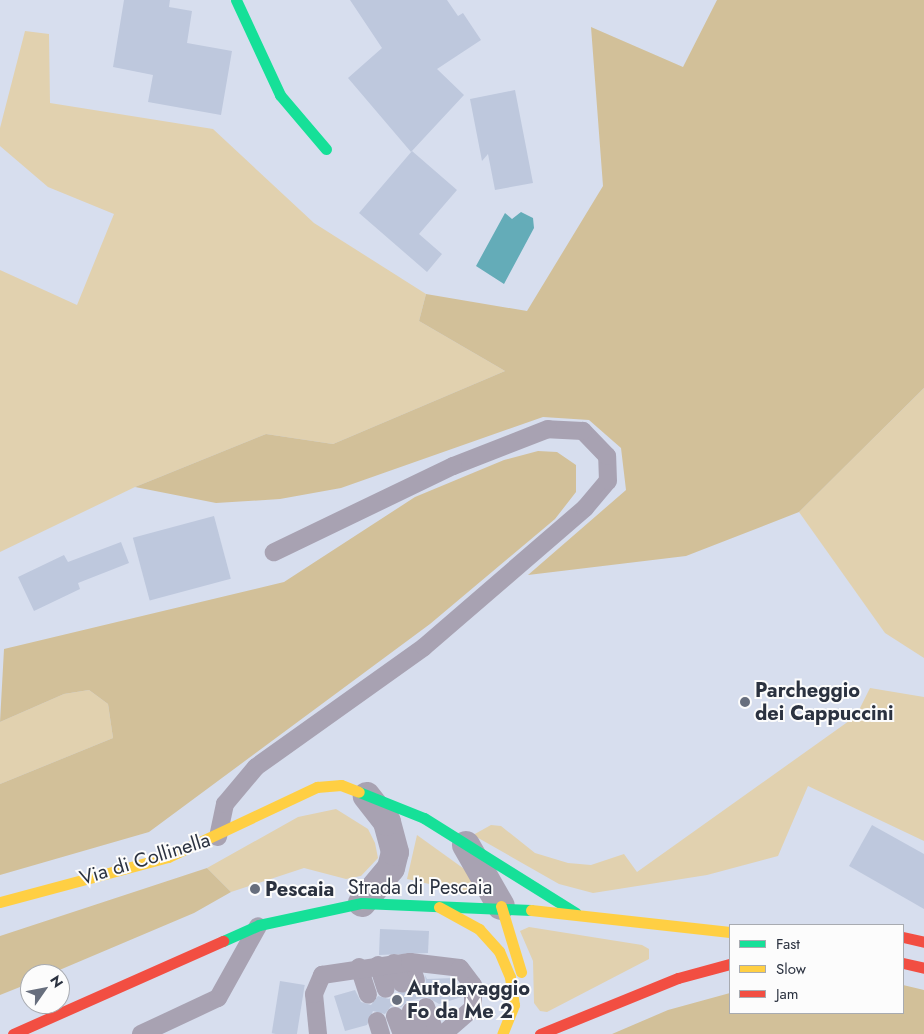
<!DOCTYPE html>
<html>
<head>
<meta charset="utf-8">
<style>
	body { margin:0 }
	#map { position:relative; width:924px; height:1034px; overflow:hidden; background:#d7deee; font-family:Jost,sans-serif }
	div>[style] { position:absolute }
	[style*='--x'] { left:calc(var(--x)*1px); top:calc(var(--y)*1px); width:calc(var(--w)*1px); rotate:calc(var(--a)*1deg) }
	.green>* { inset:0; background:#e1d1af }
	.forest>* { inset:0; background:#d2c099 }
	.water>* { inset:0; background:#64acb8 }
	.building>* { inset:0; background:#bec8dd; transform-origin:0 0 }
	.lane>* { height:18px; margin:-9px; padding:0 9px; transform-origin:9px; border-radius:9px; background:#a8a2b2 }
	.street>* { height:28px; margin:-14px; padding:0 14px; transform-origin:14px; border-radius:14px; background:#a8a2b2 }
	.fast>* { height:11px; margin:-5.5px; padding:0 5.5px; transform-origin:5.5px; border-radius:5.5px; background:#16e098 }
	.slow>* { height:11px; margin:-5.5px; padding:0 5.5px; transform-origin:5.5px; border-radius:5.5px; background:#ffcf43 }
	.jam>* { height:11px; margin:-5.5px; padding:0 5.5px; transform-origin:5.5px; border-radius:5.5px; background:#f24e42 }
	.dots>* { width:14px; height:14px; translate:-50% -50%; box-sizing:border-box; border:2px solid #fcfcfc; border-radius:50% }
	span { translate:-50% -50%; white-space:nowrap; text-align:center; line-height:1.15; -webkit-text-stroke:4px #fcfcfc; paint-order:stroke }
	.poi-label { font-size:20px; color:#2b3240; font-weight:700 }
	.left { translate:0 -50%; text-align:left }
	.street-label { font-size:20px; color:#2b3240 }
	.legend { position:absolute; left:729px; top:924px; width:175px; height:90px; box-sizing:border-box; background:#fcfcfc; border:1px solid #a8abb1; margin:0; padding:6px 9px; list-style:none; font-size:15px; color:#2b3240 }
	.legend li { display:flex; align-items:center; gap:10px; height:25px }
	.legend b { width:25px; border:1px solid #a8abb1 }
	.north { position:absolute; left:20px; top:964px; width:50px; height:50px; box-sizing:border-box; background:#fcfcfc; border:1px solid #a8abb1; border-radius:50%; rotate:57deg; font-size:14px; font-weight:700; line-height:20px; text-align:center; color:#2b3240 }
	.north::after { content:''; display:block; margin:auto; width:18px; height:22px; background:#676e7d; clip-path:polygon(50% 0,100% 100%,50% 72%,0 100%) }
</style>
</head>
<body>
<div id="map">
	<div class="green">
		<i style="clip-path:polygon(25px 31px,49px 34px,50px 103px,213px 129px,314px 223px,426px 294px,419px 321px,505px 371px,333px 444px,266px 434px,135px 487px,0 552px,0 270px,77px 305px,114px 214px,48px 187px,0 146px,0 128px)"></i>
		<i style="clip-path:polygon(924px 388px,924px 658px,885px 633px,799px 512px)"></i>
		<i style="clip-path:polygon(870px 688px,924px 697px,924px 841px,808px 786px,778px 856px,707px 875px,593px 893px,559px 884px,473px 835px,491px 825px,501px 826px,535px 853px,568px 863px,591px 865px,624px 854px,637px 872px,856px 716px)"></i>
		<i style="clip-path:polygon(89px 690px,108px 704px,113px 738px,0 784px,0 722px,64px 694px)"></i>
		<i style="clip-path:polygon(336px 809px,368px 829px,375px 843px,378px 858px,361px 876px,346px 879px,304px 868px,231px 892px,207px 868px,298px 817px)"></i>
		<i style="clip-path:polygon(417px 835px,474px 876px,475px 885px,465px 892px,407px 879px)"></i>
		<i style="clip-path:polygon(529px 927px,642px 945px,649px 949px,649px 959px,547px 1012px,540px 1011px,534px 1003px,533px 961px,520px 931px)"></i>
	</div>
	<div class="forest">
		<i style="clip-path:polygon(717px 0,924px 0,924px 388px,799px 512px,686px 556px,528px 575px,626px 490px,621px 448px,589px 420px,543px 417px,341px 488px,280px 499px,216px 503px,135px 487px,266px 434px,333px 444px,505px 371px,419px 321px,426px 294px,527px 311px,603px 186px,591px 27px,683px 67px)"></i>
		<i style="clip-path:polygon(538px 451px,557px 452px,576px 465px,576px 492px,555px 519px,430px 624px,149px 832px,0 875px,0 784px,113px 738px,108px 704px,89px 690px,64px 694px,0 722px,4px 649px,284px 582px,415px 497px,504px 460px)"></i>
		<i style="clip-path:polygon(207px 868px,231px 892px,194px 913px,50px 974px,30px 974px,30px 983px,0 995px,0 936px)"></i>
		<i style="clip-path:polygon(903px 985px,924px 990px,924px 1034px,612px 1034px,668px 1010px,730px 993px,730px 1013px,903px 1013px)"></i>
	</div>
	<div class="water">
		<i style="clip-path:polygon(521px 212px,533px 218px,534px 228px,504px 284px,476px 266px,505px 213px,512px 219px)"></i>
	</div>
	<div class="building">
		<i style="clip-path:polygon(124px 0,170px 0,169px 7px,192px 11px,187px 43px,232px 51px,221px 115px,148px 102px,153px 75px,113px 67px)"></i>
		<i style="clip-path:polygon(350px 0,447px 0,458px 16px,463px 13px,481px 40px,437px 69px,464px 95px,411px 152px,348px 78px,382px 48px)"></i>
		<i style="clip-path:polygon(515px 90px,533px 183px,495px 190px,488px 154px,482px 161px,470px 99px)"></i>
		<i style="clip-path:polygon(412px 151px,457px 190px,419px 234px,442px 254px,427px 272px,359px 213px)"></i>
		<i style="left:214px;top:516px;width:65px;height:84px;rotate:75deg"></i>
		<i style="clip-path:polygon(121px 542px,129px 563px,78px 583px,80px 589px,34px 611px,18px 577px,64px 555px,68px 562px)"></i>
		<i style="clip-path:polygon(872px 825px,924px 854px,924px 909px,849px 866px)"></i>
		<i style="clip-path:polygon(380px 929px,429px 931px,428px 953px,379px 955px)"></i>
		<i style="clip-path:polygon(425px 975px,427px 979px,454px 978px,462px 997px,439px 1004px,427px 997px,408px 1001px,401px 1007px,391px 1006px,385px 1014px,373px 1011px,367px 1025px,345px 1031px,334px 996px,355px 990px,361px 1002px,371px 1005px,378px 996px,389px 999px,396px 993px,420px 990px,426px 983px)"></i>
		<i style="left:280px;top:981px;width:25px;height:53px;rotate:9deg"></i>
	</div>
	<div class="lane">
		<i style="--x:218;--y:837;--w:34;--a:-78"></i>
		<i style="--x:225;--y:804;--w:48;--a:-50"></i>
		<i style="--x:256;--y:767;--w:206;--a:-35.5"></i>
		<i style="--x:424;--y:647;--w:213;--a:-40.8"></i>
		<i style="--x:585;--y:508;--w:35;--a:-50"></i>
		<i style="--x:608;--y:481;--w:25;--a:-92"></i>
		<i style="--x:607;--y:456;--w:35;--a:-134"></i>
		<i style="--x:583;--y:431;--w:35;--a:-177"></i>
		<i style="--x:548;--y:429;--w:102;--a:158.7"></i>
		<i style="--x:453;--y:466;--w:199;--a:154.3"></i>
		<i style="--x:410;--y:962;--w:19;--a:72"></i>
		<i style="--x:394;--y:963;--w:22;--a:69"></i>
		<i style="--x:378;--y:965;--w:25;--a:72"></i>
		<i style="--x:359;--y:967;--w:29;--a:72"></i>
		<i style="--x:426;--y:1007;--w:29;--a:70"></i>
		<i style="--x:411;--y:1011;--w:25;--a:69"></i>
		<i style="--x:395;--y:1016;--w:19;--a:69"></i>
		<i style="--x:377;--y:1021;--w:14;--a:73"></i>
		<i style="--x:141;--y:1034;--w:85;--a:-25.1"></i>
		<i style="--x:218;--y:998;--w:82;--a:-60.9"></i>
		<i style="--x:318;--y:1034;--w:40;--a:-95.7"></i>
		<i style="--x:314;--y:994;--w:21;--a:-67"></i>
		<i style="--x:322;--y:975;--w:89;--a:-8.4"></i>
		<i style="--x:410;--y:962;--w:50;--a:6.8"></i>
		<i style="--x:460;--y:968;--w:21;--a:53"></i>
		<i style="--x:473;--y:985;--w:23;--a:90"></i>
		<i style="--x:473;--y:1008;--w:40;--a:139"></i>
	</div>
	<div class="street">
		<i style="--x:466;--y:845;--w:70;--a:60.2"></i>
		<i style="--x:362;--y:903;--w:45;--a:-50.4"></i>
		<i style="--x:391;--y:868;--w:16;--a:-76"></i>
		<i style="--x:395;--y:852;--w:31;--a:-105"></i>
		<i style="--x:387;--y:822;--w:33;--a:-128"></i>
	</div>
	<div class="fast">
		<i style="--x:236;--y:0;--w:105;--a:65.1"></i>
		<i style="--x:280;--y:95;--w:71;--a:49.6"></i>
		<i style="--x:359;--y:792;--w:70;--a:21.8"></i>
		<i style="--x:424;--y:818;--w:179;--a:32"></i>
		<i style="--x:223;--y:941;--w:39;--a:-24"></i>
		<i style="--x:259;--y:925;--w:105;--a:-12.1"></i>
		<i style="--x:362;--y:903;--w:169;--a:2.4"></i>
	</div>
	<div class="slow">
		<i style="--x:0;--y:902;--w:174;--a:-15"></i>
		<i style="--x:168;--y:857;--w:165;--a:-25.2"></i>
		<i style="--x:317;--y:787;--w:24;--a:-5"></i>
		<i style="--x:341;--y:785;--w:19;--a:21"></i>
		<i style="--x:501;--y:906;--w:69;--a:73.1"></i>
		<i style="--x:439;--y:907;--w:46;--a:28.8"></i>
		<i style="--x:479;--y:929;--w:30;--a:48"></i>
		<i style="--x:499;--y:951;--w:28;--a:67"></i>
		<i style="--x:510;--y:977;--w:28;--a:82"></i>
		<i style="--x:514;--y:1005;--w:31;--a:112"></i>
		<i style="--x:531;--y:910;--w:200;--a:6.3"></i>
	</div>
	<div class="jam">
		<i style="--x:903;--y:937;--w:22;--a:13"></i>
		<i style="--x:903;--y:963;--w:22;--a:13"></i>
		<i style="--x:13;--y:1034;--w:230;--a:-23.9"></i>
		<i style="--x:540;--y:1034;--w:149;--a:-22.1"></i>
		<i style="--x:678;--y:978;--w:54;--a:-15.1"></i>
	</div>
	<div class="dots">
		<i style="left:745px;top:702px;background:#676e7d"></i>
		<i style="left:255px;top:889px;background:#676e7d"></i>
		<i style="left:397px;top:1000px;background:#676e7d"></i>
	</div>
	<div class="poi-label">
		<span class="left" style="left:755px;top:702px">Parcheggio<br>dei Cappuccini</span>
		<span class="left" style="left:265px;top:889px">Pescaia</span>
		<span class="left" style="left:407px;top:1000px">Autolavaggio<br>Fo da Me 2</span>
	</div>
	<div class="street-label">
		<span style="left:145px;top:859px;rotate:-17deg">Via di Collinella</span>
		<span style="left:420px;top:887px">Strada di Pescaia</span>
	</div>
	<ul class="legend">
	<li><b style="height:6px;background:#16e098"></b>Fast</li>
	<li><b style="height:6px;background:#ffcf43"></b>Slow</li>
	<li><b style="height:6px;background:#f24e42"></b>Jam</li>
	</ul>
	<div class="north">N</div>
</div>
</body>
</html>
